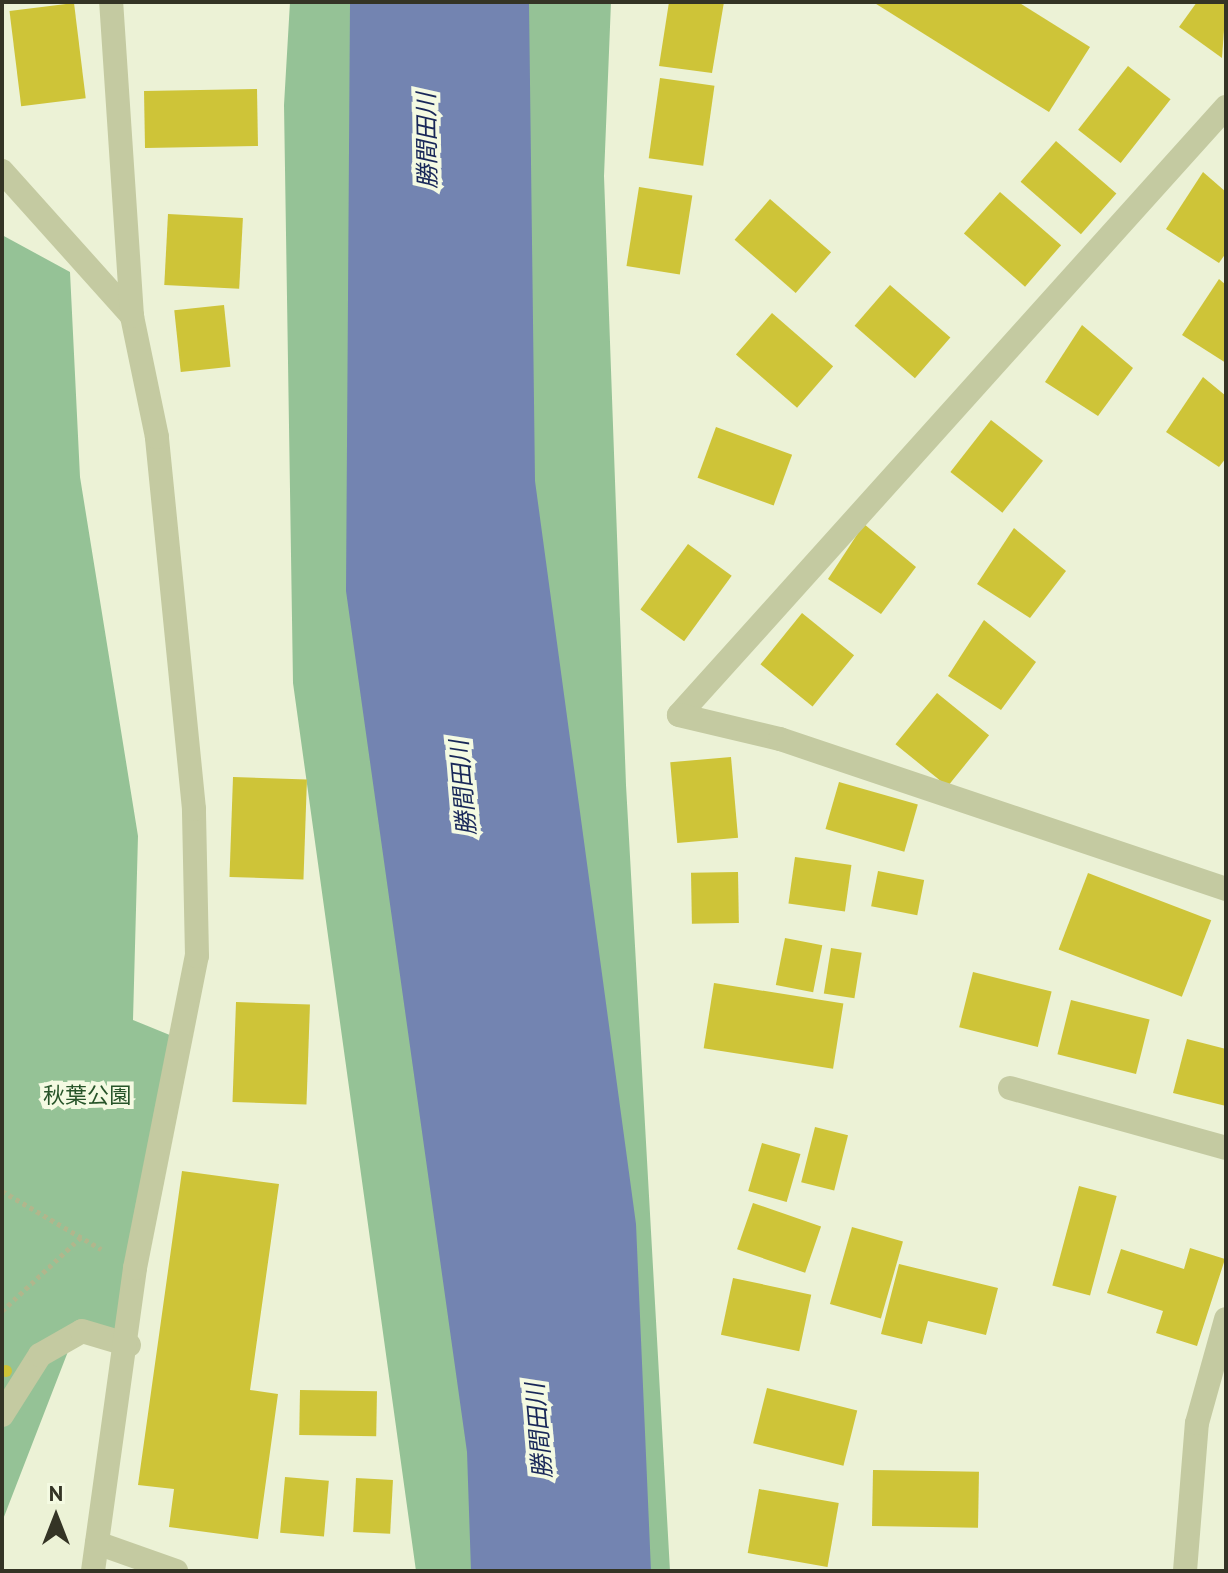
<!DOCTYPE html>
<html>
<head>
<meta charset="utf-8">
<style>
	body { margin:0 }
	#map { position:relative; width:1228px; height:1573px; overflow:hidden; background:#ecf2d6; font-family:"PT Sans","Noto Sans JP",sans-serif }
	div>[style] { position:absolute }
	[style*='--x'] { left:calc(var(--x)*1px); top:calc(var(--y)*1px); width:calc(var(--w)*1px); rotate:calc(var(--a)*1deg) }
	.green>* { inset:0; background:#95c296 }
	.water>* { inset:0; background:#7384b1 }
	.building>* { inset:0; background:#cec438; transform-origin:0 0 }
	.round { border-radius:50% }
	.path>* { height:5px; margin-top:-2.5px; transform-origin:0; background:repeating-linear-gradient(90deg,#b1b68c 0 4px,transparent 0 8px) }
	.minor>* { height:24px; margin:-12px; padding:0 12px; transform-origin:12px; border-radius:12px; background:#c4caa1 }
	span { translate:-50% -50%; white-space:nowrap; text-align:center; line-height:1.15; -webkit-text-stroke:8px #f4fae2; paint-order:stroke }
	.park-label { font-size:22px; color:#275429 }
	.water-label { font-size:24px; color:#182758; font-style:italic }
	.frame { position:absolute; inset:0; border:4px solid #343425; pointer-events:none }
	.north { position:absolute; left:16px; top:1477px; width:80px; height:80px; -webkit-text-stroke:6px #f4fae2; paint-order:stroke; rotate:0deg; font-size:22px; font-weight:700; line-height:32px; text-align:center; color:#343425 }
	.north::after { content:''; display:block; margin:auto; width:28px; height:36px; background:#343425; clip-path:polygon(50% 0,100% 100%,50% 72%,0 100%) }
</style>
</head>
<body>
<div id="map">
	<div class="green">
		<i style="clip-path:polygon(290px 2px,611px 2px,604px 176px,626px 785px,670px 1571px,416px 1571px,293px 683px,284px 105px)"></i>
		<i style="clip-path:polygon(2px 235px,70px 272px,80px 477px,138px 836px,133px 1020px,182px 1040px,129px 1345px,74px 1336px,2px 1522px)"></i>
	</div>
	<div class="water">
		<i style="clip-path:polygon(350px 2px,529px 2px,535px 481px,636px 1224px,651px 1571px,471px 1571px,467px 1452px,346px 591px)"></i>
	</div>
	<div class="building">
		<i style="clip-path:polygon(669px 2px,724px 2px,712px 73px,659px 66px)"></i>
		<i style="clip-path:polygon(873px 2px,1018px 2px,1090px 47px,1049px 112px)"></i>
		<i style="clip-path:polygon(1197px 2px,1226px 2px,1222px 58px,1179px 27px)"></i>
		<i style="left:74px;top:3px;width:96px;height:65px;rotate:83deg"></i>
		<i style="left:1128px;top:66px;width:54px;height:81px;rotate:38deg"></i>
		<i style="left:660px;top:78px;width:55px;height:81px;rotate:8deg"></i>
		<i style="left:257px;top:89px;width:57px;height:113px;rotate:89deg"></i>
		<i style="left:1056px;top:141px;width:80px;height:54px;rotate:41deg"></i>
		<i style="clip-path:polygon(1203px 172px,1226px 192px,1226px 253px,1219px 263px,1166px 229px)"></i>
		<i style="left:639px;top:187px;width:54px;height:80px;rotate:9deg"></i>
		<i style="left:1000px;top:192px;width:81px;height:55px;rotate:41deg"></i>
		<i style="left:770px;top:199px;width:81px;height:54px;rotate:41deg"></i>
		<i style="left:168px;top:214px;width:75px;height:71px;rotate:3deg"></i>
		<i style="clip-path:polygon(1219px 279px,1226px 285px,1226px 363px,1182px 335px)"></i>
		<i style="left:890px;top:285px;width:80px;height:54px;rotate:41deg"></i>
		<i style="left:224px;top:305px;width:62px;height:50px;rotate:84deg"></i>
		<i style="left:772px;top:313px;width:81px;height:55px;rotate:41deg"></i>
		<i style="clip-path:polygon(1082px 325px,1133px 368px,1098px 416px,1045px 382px)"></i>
		<i style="clip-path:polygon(1203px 377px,1226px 396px,1226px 458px,1219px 467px,1166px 432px)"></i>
		<i style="left:991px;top:420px;width:66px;height:66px;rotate:38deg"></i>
		<i style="left:716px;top:427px;width:81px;height:54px;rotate:20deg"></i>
		<i style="clip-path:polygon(864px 524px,916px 567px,881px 614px,828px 579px)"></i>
		<i style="clip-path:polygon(1014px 528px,1066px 571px,1030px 618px,977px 584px)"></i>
		<i style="left:688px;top:544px;width:54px;height:81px;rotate:36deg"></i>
		<i style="left:802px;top:613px;width:67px;height:66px;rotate:39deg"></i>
		<i style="clip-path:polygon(984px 620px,1036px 662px,1001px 710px,948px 676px)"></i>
		<i style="left:937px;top:693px;width:67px;height:66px;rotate:39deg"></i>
		<i style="left:731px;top:757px;width:81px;height:61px;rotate:85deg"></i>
		<i style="left:233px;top:777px;width:74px;height:100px;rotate:2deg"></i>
		<i style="left:839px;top:782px;width:82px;height:49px;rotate:16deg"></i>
		<i style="left:795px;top:857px;width:57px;height:47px;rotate:8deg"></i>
		<i style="left:878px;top:871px;width:47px;height:36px;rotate:11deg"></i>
		<i style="left:738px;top:872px;width:51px;height:47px;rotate:89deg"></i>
		<i style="left:1088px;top:873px;width:132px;height:82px;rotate:21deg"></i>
		<i style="left:785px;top:938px;width:38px;height:48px;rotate:11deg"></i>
		<i style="left:831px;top:948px;width:31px;height:46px;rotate:9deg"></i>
		<i style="left:973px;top:972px;width:81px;height:57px;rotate:14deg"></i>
		<i style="left:714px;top:983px;width:131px;height:66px;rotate:9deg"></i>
		<i style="left:1071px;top:1000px;width:81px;height:56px;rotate:14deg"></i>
		<i style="left:236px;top:1002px;width:74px;height:100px;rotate:2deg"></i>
		<i style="clip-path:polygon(1187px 1039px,1226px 1049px,1226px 1106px,1173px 1093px)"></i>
		<i style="left:815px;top:1127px;width:34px;height:57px;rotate:14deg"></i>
		<i style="left:762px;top:1143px;width:40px;height:50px;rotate:16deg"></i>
		<i style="clip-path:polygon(182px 1171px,279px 1184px,250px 1390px,278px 1394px,258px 1539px,169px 1527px,174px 1489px,138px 1485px)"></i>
		<i style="left:1079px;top:1186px;width:39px;height:103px;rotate:15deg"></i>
		<i style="left:753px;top:1203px;width:72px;height:49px;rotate:19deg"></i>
		<i style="left:852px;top:1227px;width:53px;height:80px;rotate:16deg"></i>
		<i style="clip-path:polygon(1190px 1248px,1225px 1259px,1197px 1346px,1156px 1333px,1163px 1311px,1107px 1293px,1121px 1249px,1184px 1269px)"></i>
		<i style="clip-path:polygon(899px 1264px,998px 1288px,986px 1335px,928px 1321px,922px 1344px,881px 1334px)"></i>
		<i style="left:733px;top:1278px;width:80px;height:58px;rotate:12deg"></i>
		<i class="round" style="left:0;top:1365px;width:12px;height:12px"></i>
		<i style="left:767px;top:1388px;width:93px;height:57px;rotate:14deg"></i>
		<i style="left:300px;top:1390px;width:77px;height:45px;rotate:1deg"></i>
		<i style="left:873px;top:1470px;width:106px;height:56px;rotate:1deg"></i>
		<i style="left:285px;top:1477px;width:44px;height:56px;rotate:5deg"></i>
		<i style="left:356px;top:1478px;width:37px;height:54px;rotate:3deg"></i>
		<i style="left:759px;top:1489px;width:81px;height:65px;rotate:10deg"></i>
	</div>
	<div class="path">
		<i style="--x:2;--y:1191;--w:115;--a:30.4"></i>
		<i style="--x:2;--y:1311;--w:108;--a:-43.1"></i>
	</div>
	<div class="minor">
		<i style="--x:1226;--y:107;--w:818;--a:131.98"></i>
		<i style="--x:679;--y:715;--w:104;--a:13.4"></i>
		<i style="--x:780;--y:739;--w:471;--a:18.6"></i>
		<i style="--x:2;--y:171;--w:195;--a:48.1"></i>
		<i style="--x:1010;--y:1088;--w:224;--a:15.5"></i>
		<i style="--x:2;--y:1415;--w:71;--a:-57.7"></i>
		<i style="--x:40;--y:1355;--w:48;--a:-29.7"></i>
		<i style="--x:82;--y:1331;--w:49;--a:16.6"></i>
		<i style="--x:97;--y:1543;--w:84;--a:19.5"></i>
		<i style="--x:93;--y:1571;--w:306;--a:-82.1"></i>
		<i style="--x:135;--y:1268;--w:318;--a:-78.8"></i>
		<i style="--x:197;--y:956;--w:147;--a:-91.2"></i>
		<i style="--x:194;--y:809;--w:374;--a:-95.7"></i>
		<i style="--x:157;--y:437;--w:124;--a:-101.7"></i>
		<i style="--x:132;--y:316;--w:315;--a:-93.8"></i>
		<i style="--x:1185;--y:1571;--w:148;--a:-85.4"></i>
		<i style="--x:1197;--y:1423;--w:108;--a:-74.4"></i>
	</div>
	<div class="park-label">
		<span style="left:87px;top:1096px">秋葉公園</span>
	</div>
	<div class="water-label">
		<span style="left:427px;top:141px;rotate:-91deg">勝間田川</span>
		<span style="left:463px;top:788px;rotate:-95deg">勝間田川</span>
		<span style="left:539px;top:1431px;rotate:-95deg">勝間田川</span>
	</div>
	<div class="frame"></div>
	<div class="north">N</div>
</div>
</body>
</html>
